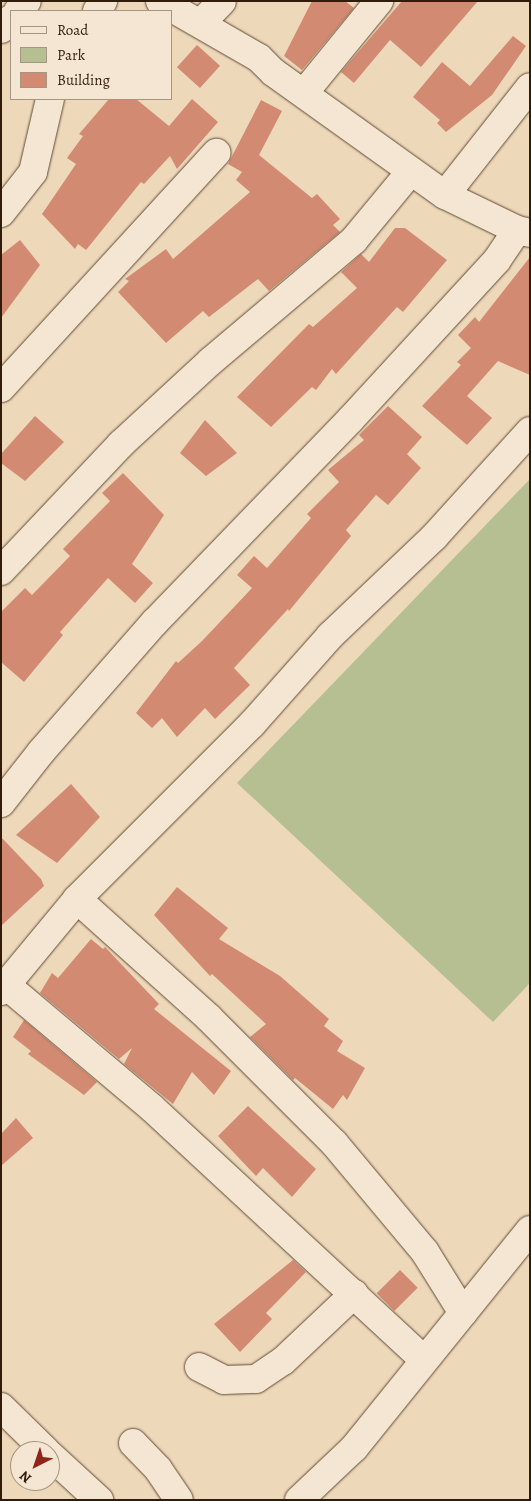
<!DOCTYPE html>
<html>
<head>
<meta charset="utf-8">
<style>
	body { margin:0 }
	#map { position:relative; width:531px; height:1501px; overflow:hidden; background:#eed8ba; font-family:Alegreya,serif }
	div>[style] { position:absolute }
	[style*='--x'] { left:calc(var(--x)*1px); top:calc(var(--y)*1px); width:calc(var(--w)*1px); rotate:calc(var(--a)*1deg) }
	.green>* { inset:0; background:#b6bf91 }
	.building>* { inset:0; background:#d38a72; transform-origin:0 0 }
	.roads { filter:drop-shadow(0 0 1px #604b35) drop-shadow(0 0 1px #604b35) }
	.minor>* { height:28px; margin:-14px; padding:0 14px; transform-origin:14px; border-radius:14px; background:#f4e6d2 }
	span { translate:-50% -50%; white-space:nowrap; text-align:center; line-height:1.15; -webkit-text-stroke:4px #f4e6d2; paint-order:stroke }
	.frame { position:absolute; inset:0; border:2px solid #311c09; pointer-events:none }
	.legend { position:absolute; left:10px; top:10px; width:162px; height:90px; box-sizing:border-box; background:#f4e6d2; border:1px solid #a69582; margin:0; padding:6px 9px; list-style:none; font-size:15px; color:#311c09 }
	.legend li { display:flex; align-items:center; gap:10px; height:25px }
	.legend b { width:25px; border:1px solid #a69582 }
	.north { position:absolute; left:10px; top:1441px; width:50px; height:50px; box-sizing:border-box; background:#f4e6d2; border:1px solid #a69582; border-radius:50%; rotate:221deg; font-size:14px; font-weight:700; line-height:20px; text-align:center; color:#311c09 }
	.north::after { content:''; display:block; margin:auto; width:18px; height:22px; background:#8f2418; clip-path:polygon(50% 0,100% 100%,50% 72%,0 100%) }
</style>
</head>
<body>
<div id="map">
	<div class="green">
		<i style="clip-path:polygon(530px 479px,530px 983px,493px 1022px,237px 783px)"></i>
	</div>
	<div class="building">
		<i style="clip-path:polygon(312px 1px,345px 1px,354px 8px,302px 70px,284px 56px)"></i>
		<i style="clip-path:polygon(402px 1px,478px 1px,421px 67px,390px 40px,354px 83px,341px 72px)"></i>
		<i style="clip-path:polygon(513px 36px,526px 46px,492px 95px,446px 132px,437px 123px,440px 120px,413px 97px,442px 62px,470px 86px)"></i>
		<i style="left:197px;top:45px;width:31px;height:30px;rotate:42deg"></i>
		<i style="clip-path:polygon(109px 99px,136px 99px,169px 126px,192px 99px,218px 122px,177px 169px,170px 156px,144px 184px,141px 182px,86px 250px,78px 244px,75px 249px,42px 214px,76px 164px,67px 158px,83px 136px,79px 134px)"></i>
		<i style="clip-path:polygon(261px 100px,282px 111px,259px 155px,312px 198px,317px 194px,340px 219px,333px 225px,340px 232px,269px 291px,258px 279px,209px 317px,203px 311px,166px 343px,118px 292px,129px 281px,125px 279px,166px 249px,173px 259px,250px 192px,236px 180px,242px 172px,228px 164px)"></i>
		<i style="clip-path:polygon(395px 228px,405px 228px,447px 260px,403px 312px,397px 307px,336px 374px,332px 369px,316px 390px,312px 387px,271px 427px,237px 397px,309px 324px,313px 327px,357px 288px,341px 272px,361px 254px,369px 262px)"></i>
		<i style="clip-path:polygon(20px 240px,40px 265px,1px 318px,1px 255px)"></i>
		<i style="clip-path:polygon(530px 257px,530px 375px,498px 361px,467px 396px,492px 418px,467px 445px,422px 406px,461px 365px,457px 362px,471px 348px,458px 335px,475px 317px,479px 322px)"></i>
		<i style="clip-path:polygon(388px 406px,422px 437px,407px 454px,421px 468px,388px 505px,376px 495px,346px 530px,351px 536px,289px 611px,288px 609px,234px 668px,250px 685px,215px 719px,205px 708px,177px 737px,162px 718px,152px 728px,136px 713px,176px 661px,178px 663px,202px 641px,252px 588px,237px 575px,254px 556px,267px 568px,311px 518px,307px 514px,339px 482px,328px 470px,364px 440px,359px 435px)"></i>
		<i style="clip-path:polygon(35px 416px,64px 442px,25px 481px,1px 463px,1px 454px)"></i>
		<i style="clip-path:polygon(205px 420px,237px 453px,206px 476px,180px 453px)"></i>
		<i style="clip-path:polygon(123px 473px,164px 515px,132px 564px,153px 583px,135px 603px,108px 578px,60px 632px,63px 635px,24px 682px,1px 662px,1px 612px,25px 588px,32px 595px,70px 556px,63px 549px,110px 501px,102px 493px)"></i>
		<i style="clip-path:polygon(71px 784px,100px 817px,57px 863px,16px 835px)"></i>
		<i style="clip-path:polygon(1px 837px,41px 879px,44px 886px,1px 926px)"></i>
		<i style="clip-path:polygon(177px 887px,228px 928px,219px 939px,280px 976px,329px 1019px,324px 1026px,343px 1041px,337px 1051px,365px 1068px,347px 1100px,343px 1095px,333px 1109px,295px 1078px,293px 1080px,250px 1037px,266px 1024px,212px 974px,210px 976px,154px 915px)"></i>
		<i style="clip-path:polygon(91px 939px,103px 949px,105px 947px,159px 1004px,154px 1009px,231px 1071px,214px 1095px,192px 1072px,173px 1104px,124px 1064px,132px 1048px,119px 1059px,40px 993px,52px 973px,58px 978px)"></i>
		<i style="clip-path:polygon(24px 1020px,97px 1082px,84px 1095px,28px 1054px,31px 1051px,13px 1037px)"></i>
		<i style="clip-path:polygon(248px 1106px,316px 1169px,292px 1197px,263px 1168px,256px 1176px,218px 1136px)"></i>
		<i style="clip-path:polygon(16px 1118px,33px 1138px,1px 1166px,1px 1134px)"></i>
		<i style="clip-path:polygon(293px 1260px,306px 1272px,266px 1313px,272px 1319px,240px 1352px,214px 1324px)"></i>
		<i style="left:400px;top:1270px;width:25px;height:33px;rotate:45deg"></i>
	</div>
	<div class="roads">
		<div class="minor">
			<i style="--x:160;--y:1;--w:114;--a:29.9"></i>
			<i style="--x:259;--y:58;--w:20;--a:45"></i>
			<i style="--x:273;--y:72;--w:211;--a:35.6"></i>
			<i style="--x:445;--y:195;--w:80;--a:25.9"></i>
			<i style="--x:517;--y:230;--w:13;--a:13"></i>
			<i style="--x:18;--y:11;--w:13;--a:-48"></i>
			<i style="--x:97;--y:11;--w:12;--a:-59"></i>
			<i style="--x:201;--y:23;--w:30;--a:-46"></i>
			<i style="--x:1;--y:29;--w:14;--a:-45"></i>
			<i style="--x:304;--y:93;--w:119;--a:-50.8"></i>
			<i style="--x:445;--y:195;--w:137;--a:-51.8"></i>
			<i style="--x:1;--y:213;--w:52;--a:-52"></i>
			<i style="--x:33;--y:172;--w:75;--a:-76.9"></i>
			<i style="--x:1;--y:388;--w:319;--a:-47.5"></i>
			<i style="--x:1;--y:571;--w:175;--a:-46.6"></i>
			<i style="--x:121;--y:444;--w:122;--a:-42.7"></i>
			<i style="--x:211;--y:361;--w:187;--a:-40.2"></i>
			<i style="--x:354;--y:240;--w:89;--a:-50.4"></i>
			<i style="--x:1;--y:803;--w:65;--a:-51.9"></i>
			<i style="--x:41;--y:752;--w:173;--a:-48.8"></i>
			<i style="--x:155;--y:622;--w:281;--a:-46"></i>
			<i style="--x:350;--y:420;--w:217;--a:-47.4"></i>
			<i style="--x:497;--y:260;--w:36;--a:-56"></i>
			<i style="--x:77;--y:899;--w:178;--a:42"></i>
			<i style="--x:209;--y:1018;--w:177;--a:45"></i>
			<i style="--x:334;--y:1143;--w:142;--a:50.1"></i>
			<i style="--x:425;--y:1252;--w:72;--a:58.1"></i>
			<i style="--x:6;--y:985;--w:191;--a:40.1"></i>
			<i style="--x:152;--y:1108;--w:369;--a:42.8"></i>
			<i style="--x:1;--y:991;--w:119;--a:-50.4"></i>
			<i style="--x:77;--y:899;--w:247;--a:-45"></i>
			<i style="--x:252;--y:724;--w:118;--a:-48.4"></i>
			<i style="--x:330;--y:636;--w:144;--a:-43.6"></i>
			<i style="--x:434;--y:537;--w:143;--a:-47.8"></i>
			<i style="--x:199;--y:1367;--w:28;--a:27"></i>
			<i style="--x:224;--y:1380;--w:32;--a:-2"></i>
			<i style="--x:256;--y:1379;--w:32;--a:-34"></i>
			<i style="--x:283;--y:1361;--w:98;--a:-43.3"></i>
			<i style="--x:1;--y:1407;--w:63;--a:44.4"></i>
			<i style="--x:133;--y:1443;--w:36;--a:46"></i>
			<i style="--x:158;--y:1469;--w:37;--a:56"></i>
			<i style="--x:50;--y:1455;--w:67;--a:42.6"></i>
			<i style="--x:299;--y:1500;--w:76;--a:-43.4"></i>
			<i style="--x:354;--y:1448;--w:280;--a:-51.1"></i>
		</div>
	</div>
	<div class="frame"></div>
	<ul class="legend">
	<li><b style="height:6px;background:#f4e6d2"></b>Road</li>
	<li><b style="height:14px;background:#b6bf91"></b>Park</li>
	<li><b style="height:14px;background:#d38a72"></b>Building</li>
	</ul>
	<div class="north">N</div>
</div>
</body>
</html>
